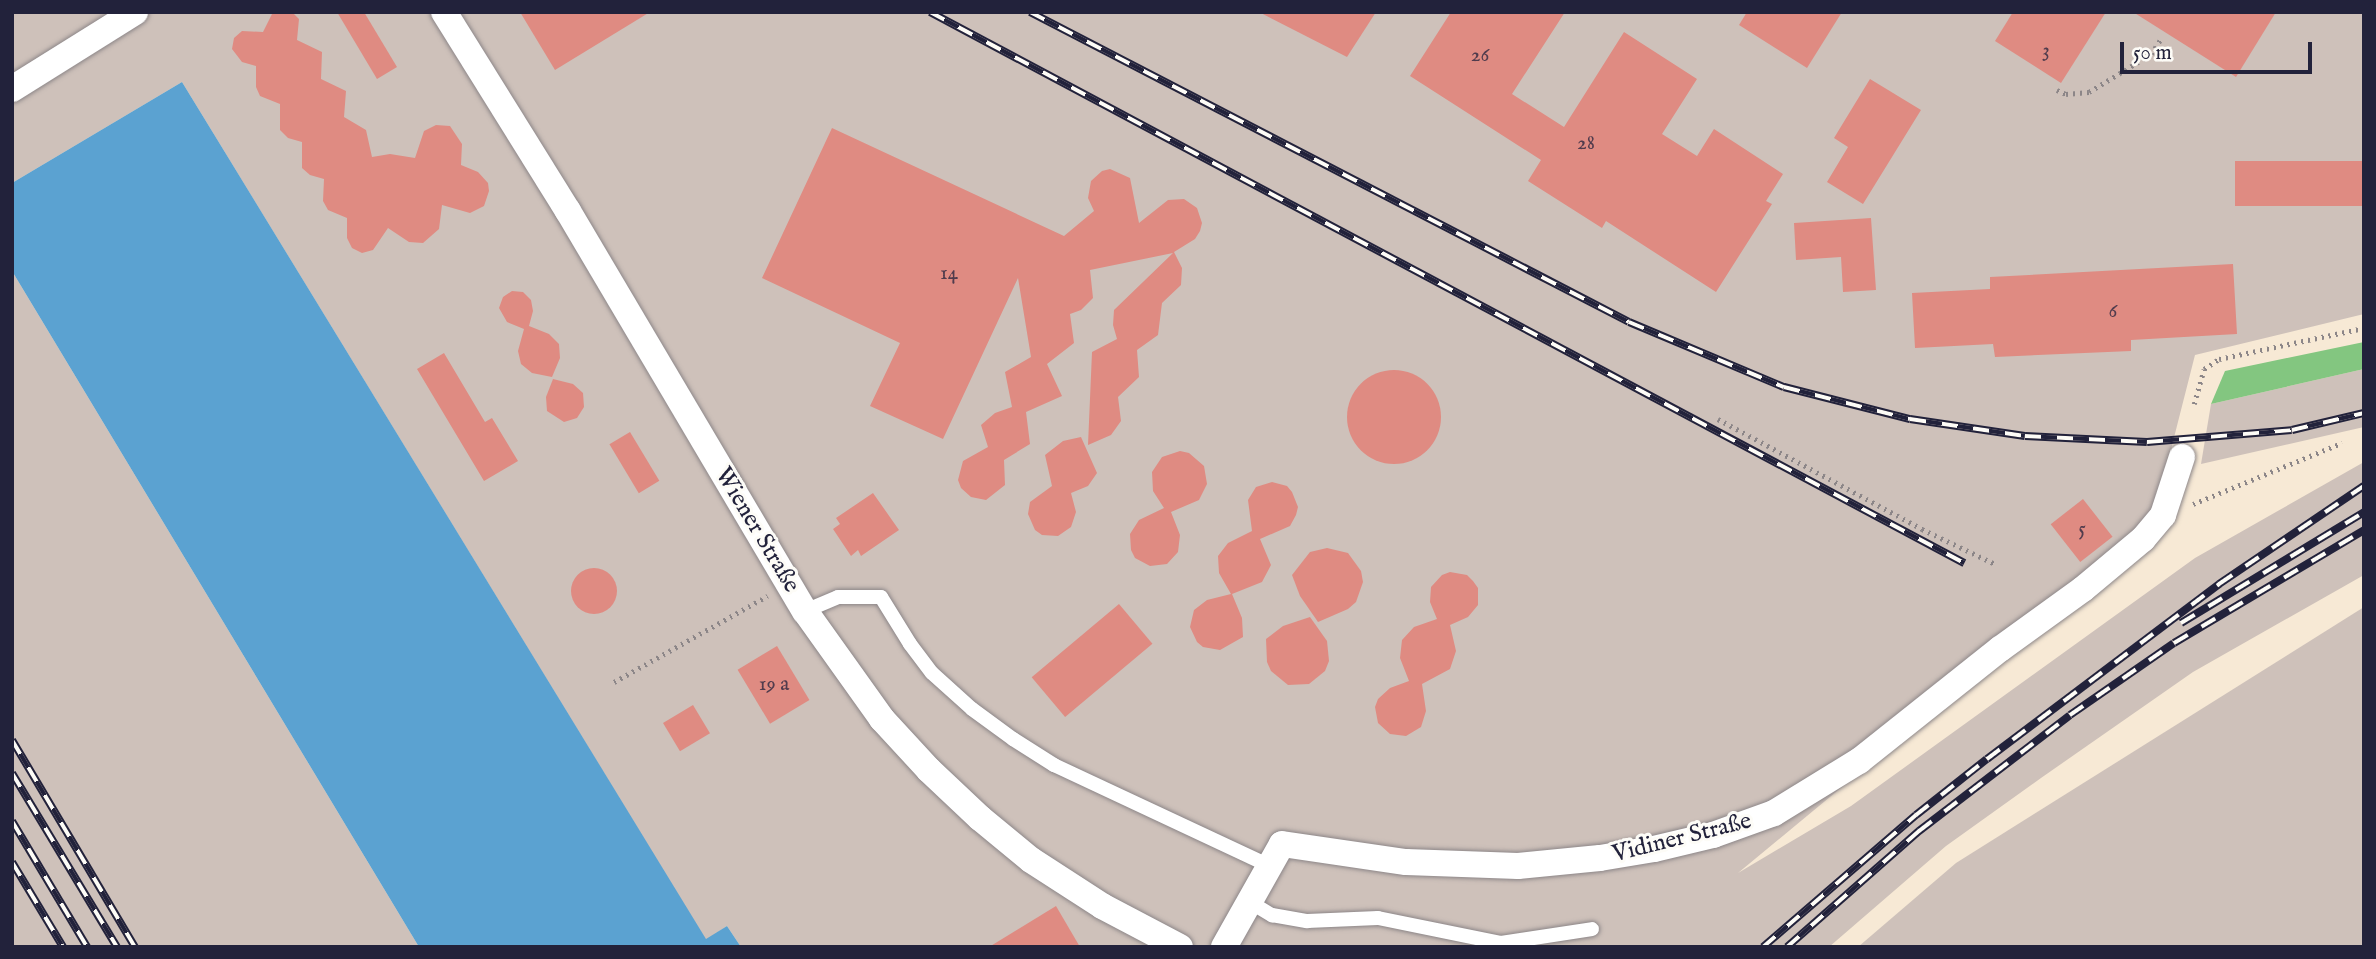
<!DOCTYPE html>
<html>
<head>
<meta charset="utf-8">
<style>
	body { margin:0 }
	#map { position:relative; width:2376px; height:959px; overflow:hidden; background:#f7e9d5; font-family:"IM FELL English",serif }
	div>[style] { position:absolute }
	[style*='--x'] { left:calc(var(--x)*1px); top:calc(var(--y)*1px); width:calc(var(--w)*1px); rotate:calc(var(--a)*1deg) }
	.industrial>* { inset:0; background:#cec1ba }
	.green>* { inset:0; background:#83c680 }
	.water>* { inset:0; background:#5ba2d1 }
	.building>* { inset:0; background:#df8b82; transform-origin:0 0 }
	.round { border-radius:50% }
	.path>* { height:4.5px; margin-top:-2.25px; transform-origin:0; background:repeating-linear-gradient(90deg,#8c8688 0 2px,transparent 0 7px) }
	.roads { filter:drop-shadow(0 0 2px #8c8688) drop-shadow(0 0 2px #8c8688) }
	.service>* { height:14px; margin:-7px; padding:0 7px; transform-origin:7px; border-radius:7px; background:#fff }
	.minor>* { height:26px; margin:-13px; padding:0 13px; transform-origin:13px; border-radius:13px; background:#fff }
	.rail>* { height:8px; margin-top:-4px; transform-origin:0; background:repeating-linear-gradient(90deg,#fdfcf7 0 16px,#22223b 0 32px); box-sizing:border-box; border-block:2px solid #22223b }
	span { translate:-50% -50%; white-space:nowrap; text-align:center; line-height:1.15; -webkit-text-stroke:6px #fdfcf7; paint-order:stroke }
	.number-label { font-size:21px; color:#513c4d }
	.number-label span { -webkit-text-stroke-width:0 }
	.street-label { font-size:24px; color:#22223b }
	.frame { position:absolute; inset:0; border:14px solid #22223b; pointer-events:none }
	.scale { position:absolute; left:2120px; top:42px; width:192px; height:32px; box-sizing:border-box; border:4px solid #22223b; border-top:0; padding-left:9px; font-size:21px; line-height:24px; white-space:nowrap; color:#22223b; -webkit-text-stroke:5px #fdfcf7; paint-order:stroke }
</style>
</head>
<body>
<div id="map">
	<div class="industrial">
		<i style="clip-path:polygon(12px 12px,2364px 12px,2364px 314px,2195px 355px,2150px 532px,1738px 873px,1851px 806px,2195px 558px,2364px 462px,2364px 575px,2193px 672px,2041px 778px,1946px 846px,1829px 947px,741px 947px,727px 926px,706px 940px,182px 82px,12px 183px)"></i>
		<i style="clip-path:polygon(12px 271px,419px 947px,12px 947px)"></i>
		<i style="clip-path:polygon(2364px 369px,2364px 427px,2201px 464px,2211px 404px)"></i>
		<i style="clip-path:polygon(2364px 607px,2364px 947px,1858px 947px,1956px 863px)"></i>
	</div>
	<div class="green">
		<i style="clip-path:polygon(2364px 342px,2364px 369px,2211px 404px,2225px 371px)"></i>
	</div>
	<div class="water">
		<i style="clip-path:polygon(182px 82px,706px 939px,727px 926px,741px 947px,419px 947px,12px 271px,12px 183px)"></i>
	</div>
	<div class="building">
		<i style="clip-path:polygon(273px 12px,292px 12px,299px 19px,297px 40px,322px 52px,321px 79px,346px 91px,344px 117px,366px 130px,372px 157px,390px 154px,415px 158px,424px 131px,436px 125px,450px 126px,462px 144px,461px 165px,478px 172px,488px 183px,489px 191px,484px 206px,470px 213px,442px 205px,439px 229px,423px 243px,409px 242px,388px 228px,373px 250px,362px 253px,352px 248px,347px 238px,347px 218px,328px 210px,323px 201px,324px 179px,310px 175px,302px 168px,302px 142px,288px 138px,280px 130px,280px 104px,260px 96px,256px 87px,256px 66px,242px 62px,232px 49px,234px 38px,242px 31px,263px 32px)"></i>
		<i style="clip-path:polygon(337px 12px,364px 12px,397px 67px,377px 79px)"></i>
		<i style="clip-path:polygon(520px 12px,650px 12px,555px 70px)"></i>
		<i style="clip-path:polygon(1259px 12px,1376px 12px,1347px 57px)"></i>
		<i style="clip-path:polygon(1451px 12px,1565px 12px,1512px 94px,1564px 127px,1624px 32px,1697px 79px,1662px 134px,1697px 156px,1714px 129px,1783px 174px,1766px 201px,1772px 204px,1716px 292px,1606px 221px,1602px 228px,1528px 181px,1541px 160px,1410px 76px)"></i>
		<i style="clip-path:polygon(1747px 12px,1842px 12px,1807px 68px,1739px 25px)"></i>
		<i style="clip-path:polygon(2013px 12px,2106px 12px,2061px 83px,1995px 41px)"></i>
		<i style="clip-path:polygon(2133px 12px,2276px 12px,2236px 77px)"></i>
		<i style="clip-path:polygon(1870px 79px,1921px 110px,1863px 204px,1827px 182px,1848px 147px,1834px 138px)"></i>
		<i style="clip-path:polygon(832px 128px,1064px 236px,1094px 211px,1088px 198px,1091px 181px,1102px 171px,1110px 169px,1130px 178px,1139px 223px,1168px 200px,1184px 199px,1197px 208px,1202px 223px,1200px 231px,1195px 239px,1174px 252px,1182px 268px,1181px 285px,1162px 303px,1158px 335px,1137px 350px,1139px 377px,1118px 397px,1121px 421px,1111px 435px,1088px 445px,1092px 352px,1117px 339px,1113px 325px,1114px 310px,1173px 253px,1090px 270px,1093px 298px,1081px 310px,1070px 314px,1074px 343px,1047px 364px,1062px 396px,1026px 412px,1030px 444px,1004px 460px,1005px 485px,986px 500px,971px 497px,961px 488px,958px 480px,963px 461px,988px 447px,981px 425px,995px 413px,1012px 407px,1005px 372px,1031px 357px,1018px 278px,943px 439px,870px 406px,900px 343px,762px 278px)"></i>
		<i style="left:2364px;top:161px;width:45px;height:129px;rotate:90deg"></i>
		<i style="clip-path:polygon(1871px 218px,1876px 290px,1843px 292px,1841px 257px,1796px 260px,1794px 223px)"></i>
		<i style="clip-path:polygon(2233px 264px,2237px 334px,2131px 340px,2131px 351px,1995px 357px,1993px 344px,1915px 348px,1912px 293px,1990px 289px,1990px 277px)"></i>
		<i style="clip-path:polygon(512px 291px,523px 292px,531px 300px,533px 311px,529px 326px,549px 334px,559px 344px,560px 358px,552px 377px,532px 373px,521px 364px,518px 351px,524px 329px,507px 322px,499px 308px,503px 297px)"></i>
		<i style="clip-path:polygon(444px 353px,485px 422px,492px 418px,518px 461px,484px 481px,417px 369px)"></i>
		<i class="round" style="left:1347px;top:370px;width:94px;height:94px"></i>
		<i style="clip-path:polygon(553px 379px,573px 384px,583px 393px,584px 407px,577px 418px,564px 422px,547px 411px,546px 397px)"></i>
		<i style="left:630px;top:432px;width:57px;height:24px;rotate:59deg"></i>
		<i style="clip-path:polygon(1081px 437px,1097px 473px,1088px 486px,1071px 493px,1076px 512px,1071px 527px,1058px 536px,1042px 535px,1035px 530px,1028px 514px,1030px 502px,1052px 486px,1045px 455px,1063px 441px)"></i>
		<i style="clip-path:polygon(1180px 451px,1189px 453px,1204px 466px,1207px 484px,1199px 500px,1171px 512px,1180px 535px,1178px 552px,1167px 564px,1150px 566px,1135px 558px,1131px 550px,1130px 534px,1139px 520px,1164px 508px,1153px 491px,1152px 472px,1162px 457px)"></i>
		<i style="clip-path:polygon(1272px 482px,1287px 486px,1292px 492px,1298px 507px,1296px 515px,1290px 526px,1260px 539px,1271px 565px,1262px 582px,1232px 594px,1242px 618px,1243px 637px,1220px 650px,1203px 647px,1197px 642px,1190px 627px,1194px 610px,1207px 600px,1231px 594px,1219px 573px,1218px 556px,1228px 543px,1252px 531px,1248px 500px,1256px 487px)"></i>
		<i style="clip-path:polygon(873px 493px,899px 530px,861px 556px,858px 550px,851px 556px,833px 529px,840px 524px,836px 518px)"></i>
		<i style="left:2083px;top:499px;width:48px;height:41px;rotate:52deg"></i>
		<i style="clip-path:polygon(1327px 548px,1348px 553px,1361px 571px,1363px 582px,1356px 602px,1348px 609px,1318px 622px,1300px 596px,1292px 575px,1310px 552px)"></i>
		<i class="round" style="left:571px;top:568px;width:46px;height:46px"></i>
		<i style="clip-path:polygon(1450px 572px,1467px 575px,1473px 581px,1478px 588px,1478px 605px,1468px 617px,1450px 625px,1456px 651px,1450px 669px,1422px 684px,1426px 711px,1421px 727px,1406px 736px,1390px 734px,1378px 723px,1375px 707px,1378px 699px,1390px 688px,1409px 681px,1400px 658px,1402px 640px,1414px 627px,1437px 619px,1430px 602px,1431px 587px,1442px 575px)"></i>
		<i style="left:1119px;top:604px;width:52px;height:114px;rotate:50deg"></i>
		<i style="clip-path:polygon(1310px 617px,1327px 641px,1329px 661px,1325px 671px,1309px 684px,1288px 685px,1271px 671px,1267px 662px,1266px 639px,1283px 626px)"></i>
		<i style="left:777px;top:646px;width:63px;height:46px;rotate:59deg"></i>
		<i style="left:693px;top:705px;width:33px;height:35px;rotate:59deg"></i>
		<i style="clip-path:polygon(1056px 906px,1080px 947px,989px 947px)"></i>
	</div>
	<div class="path">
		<i style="--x:2057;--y:90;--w:10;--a:24"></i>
		<i style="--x:2066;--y:94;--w:23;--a:-5"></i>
		<i style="--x:2089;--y:92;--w:73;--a:-31.5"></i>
		<i style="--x:2151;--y:54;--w:20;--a:-57"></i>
		<i style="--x:2194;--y:404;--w:36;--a:-74"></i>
		<i style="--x:2204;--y:369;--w:18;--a:-34"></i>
		<i style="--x:2219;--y:359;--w:148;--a:-12.1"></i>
		<i style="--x:1718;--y:419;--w:232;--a:28.3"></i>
		<i style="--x:1922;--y:529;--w:83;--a:25.6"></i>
		<i style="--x:2193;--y:504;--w:161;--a:-22.3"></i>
		<i style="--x:614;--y:682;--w:176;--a:-29.3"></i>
	</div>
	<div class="roads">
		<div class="service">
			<i style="--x:805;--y:611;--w:36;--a:-23"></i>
			<i style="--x:838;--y:597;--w:43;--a:0"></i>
			<i style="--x:881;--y:597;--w:55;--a:58.3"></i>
			<i style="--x:910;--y:644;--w:36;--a:53"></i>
			<i style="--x:932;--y:673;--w:54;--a:42"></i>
			<i style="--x:972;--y:709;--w:51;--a:36.2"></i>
			<i style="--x:1013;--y:739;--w:49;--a:32.4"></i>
			<i style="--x:1054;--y:765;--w:238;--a:25.1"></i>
			<i style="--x:1250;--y:902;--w:26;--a:31"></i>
			<i style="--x:1272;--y:915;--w:36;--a:10"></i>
			<i style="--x:1307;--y:921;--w:71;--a:-2.4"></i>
			<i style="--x:1378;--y:918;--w:126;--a:11.5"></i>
			<i style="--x:1501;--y:943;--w:92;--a:-8.7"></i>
		</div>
		<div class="minor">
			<i style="--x:444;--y:12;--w:234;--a:58.1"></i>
			<i style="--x:568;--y:211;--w:465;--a:59.4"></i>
			<i style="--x:805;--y:611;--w:133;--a:54.5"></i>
			<i style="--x:882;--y:719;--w:69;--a:47.3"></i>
			<i style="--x:929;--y:770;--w:70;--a:43.3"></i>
			<i style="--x:980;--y:818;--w:66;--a:39.5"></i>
			<i style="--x:1031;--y:860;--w:85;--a:32.9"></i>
			<i style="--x:1102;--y:906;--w:88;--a:27.7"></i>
			<i style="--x:12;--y:89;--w:145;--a:-32"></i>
			<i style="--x:1224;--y:947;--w:118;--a:-60.6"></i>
			<i style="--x:1282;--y:844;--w:125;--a:8.3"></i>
			<i style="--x:1406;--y:862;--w:112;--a:2"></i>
			<i style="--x:1518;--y:866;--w:82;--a:-5.6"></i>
			<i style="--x:1600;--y:858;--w:55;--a:-9.5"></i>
			<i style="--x:1654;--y:849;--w:61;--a:-13.3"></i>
			<i style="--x:1713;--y:835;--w:65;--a:-19.8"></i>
			<i style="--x:1774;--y:813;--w:100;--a:-31.5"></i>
			<i style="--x:1859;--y:761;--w:180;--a:-38.5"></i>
			<i style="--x:2000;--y:649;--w:102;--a:-35.9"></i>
			<i style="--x:2083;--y:589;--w:78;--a:-39.8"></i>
			<i style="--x:2143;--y:539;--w:31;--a:-50"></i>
			<i style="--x:2163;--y:515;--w:61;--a:-71.9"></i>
		</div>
	</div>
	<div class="rail">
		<i style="--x:930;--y:12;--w:1172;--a:28.05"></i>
		<i style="--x:1030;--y:12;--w:674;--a:27.36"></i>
		<i style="--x:1629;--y:322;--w:168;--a:22.8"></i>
		<i style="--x:1784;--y:387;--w:130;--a:14.3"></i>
		<i style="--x:1910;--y:419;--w:116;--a:8.4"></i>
		<i style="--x:2025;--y:436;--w:122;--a:2.8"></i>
		<i style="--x:2147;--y:442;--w:145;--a:-4.7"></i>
		<i style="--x:2292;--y:430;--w:74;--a:-13.3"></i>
		<i style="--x:2181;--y:623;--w:214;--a:-31.2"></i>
		<i style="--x:12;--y:740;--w:241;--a:59.3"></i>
		<i style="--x:12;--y:773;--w:203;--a:58.9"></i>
		<i style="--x:12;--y:821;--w:147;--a:59.2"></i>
		<i style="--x:12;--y:862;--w:99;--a:59"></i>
		<i style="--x:1763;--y:947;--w:202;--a:-40.8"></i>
		<i style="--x:1916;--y:815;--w:90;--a:-38.3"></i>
		<i style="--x:1987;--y:759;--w:291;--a:-37"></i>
		<i style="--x:2219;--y:584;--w:175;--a:-34.1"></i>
		<i style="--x:1787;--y:947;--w:176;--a:-41.3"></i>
		<i style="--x:1919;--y:831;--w:190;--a:-37.5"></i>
		<i style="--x:2070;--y:715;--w:126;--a:-34.7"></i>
		<i style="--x:2174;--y:643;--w:221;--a:-30.7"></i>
	</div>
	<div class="number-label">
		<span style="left:2046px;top:51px">3</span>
		<span style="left:1480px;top:56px">26</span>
		<span style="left:1586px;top:144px">28</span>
		<span style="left:949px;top:274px">14</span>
		<span style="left:2113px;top:312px">6</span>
		<span style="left:2082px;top:530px">5</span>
		<span style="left:774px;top:685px">19 a</span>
	</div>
	<div class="street-label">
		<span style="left:757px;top:530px;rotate:59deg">Wiener Straße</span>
		<span style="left:1682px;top:838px;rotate:-14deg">Vidiner Straße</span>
	</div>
	<div class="frame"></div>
	<div class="scale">50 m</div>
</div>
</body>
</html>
